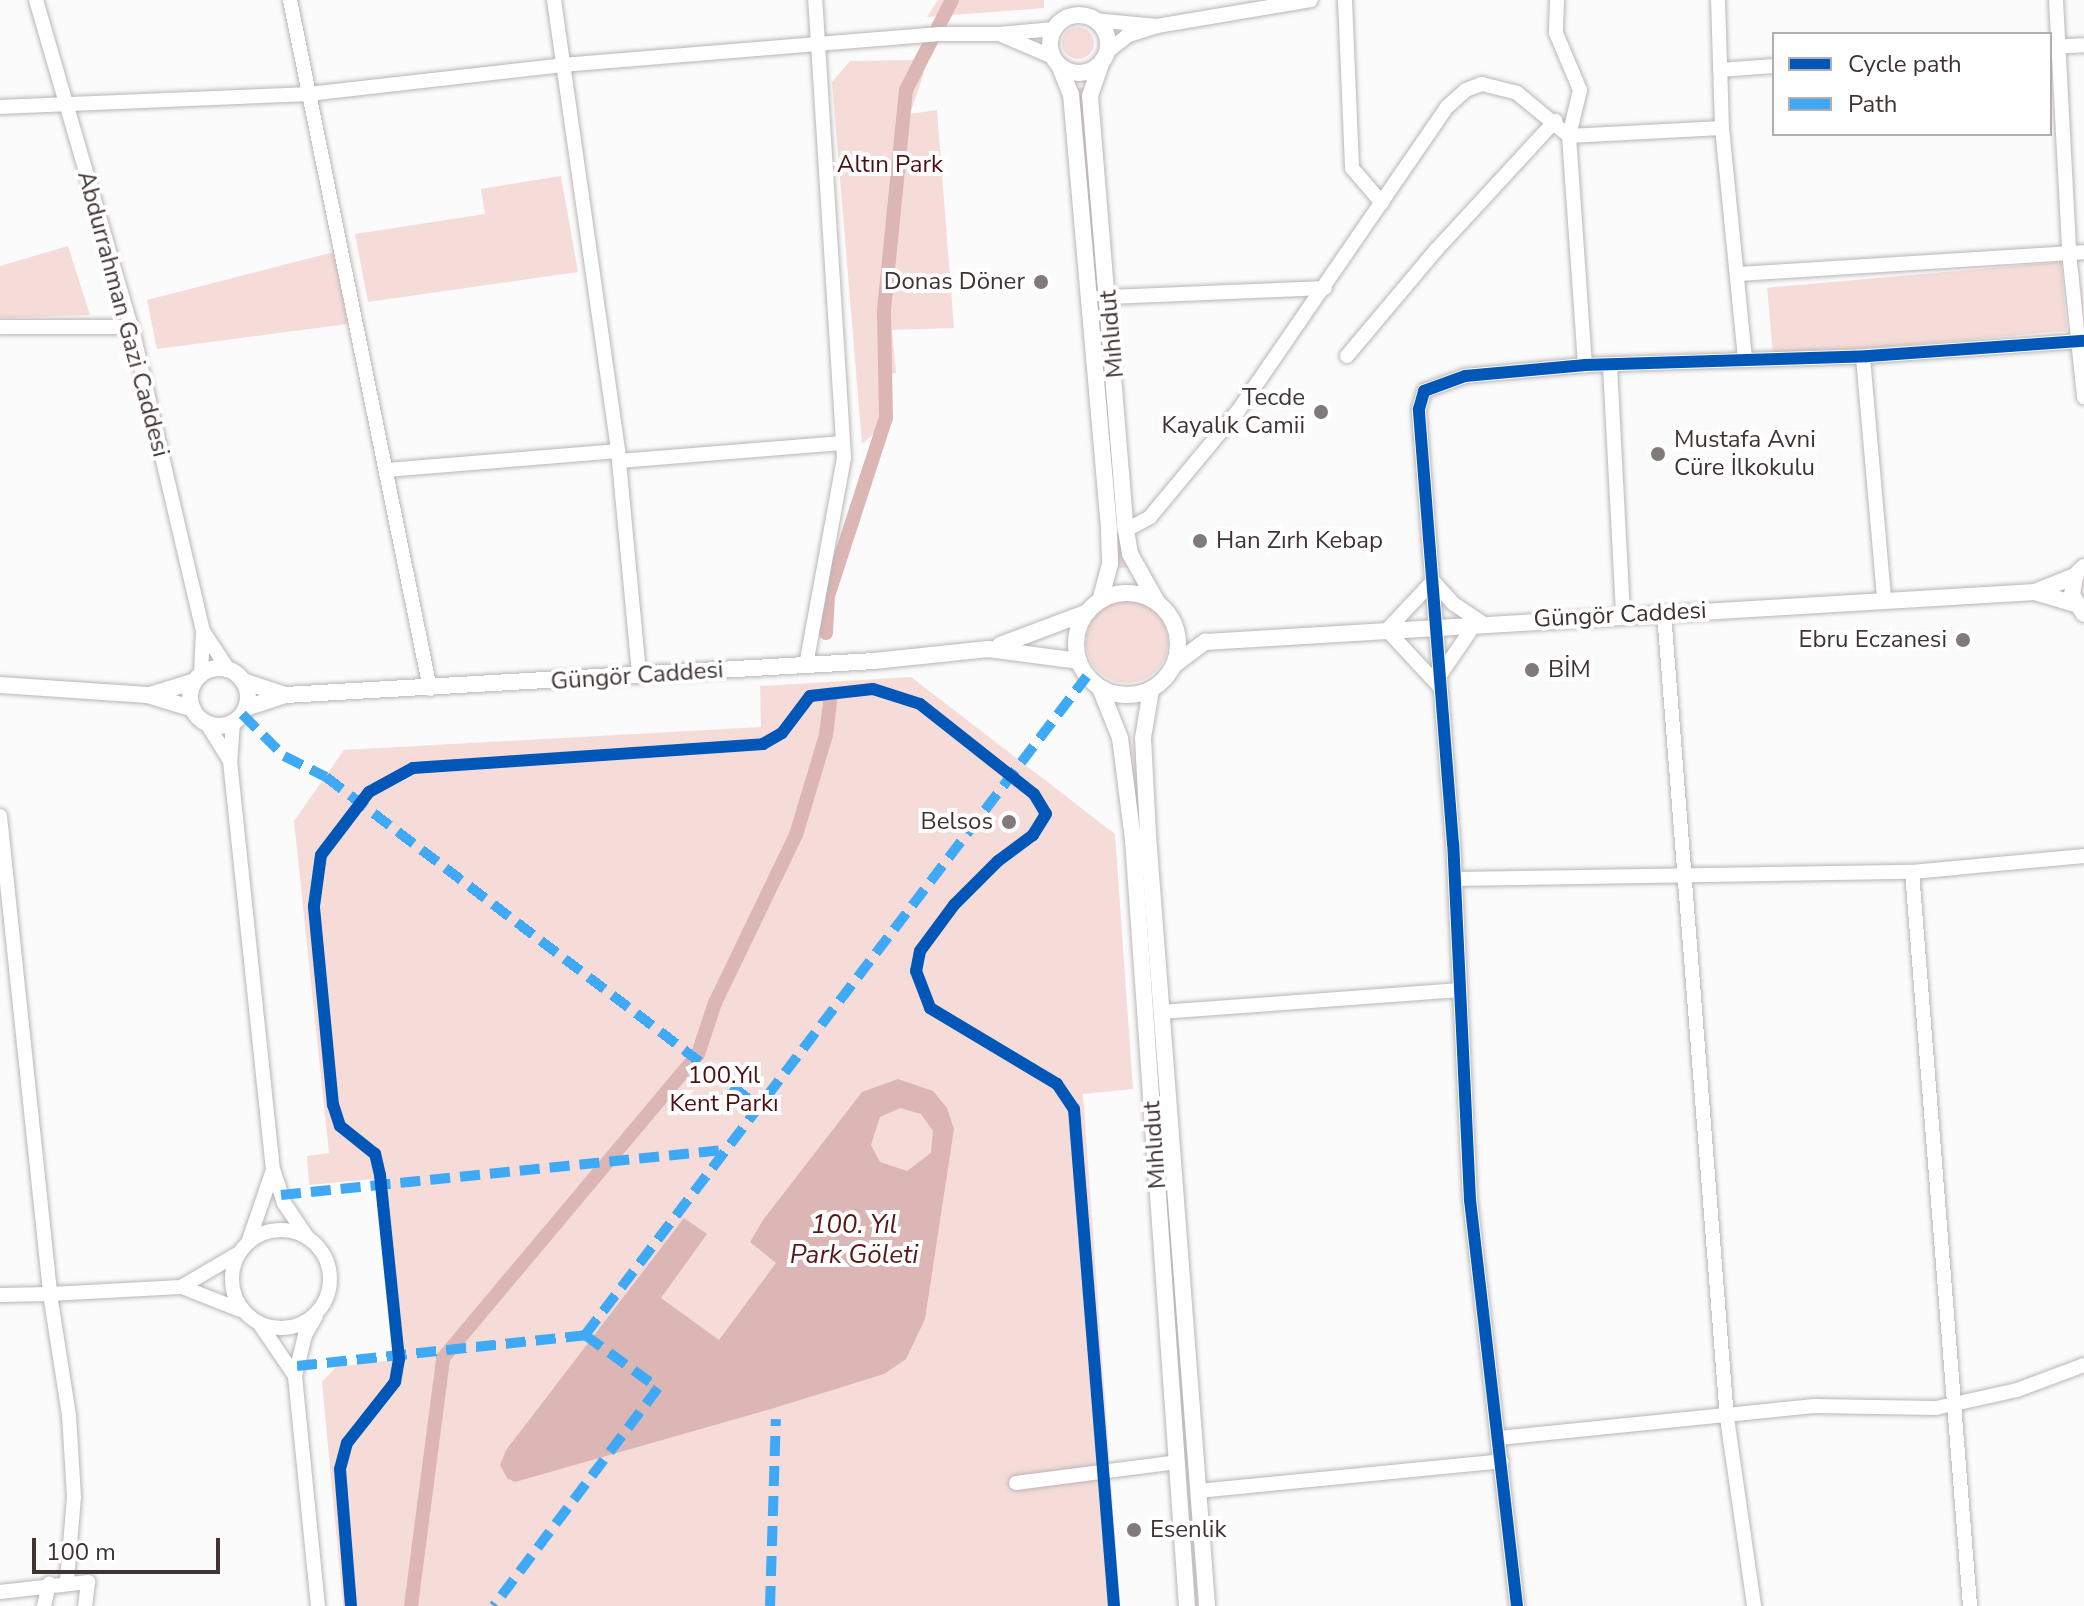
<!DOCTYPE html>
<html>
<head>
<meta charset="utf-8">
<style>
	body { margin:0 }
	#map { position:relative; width:2084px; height:1606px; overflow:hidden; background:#fbfbfb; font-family:"Nunito Sans",sans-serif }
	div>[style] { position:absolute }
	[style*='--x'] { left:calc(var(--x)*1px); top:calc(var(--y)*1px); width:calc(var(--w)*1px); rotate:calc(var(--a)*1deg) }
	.green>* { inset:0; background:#f6dcd9; transform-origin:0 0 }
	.round { border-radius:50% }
	.water>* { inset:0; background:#dcb6b4 }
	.canal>* { height:14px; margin:-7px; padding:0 7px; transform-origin:7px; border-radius:7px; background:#dcb6b4 }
	.roads { filter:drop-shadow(0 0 2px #bbb5b5) drop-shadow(0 0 2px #bbb5b5) }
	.minor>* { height:14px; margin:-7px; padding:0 7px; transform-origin:7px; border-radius:7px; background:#fefefe }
	.minor>.ring { margin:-7px; padding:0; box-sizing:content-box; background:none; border:14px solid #fefefe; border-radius:50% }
	.major>* { height:16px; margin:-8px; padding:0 8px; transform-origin:8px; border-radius:8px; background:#fefefe }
	.major>.ring { margin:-8px; padding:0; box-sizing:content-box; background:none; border:16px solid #fefefe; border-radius:50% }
	.quiet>* { height:10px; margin-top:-5px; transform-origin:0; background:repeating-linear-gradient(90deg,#3fa9f5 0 20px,transparent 0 30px) }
	.cycleway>* { height:12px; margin:-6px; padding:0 6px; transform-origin:6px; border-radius:6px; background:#0057b8 }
	.dots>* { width:22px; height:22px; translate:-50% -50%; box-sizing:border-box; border:4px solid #fff; border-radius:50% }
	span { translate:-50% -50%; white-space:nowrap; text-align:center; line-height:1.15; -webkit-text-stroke:8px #fff; paint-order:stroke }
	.park-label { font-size:24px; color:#4f0f12 }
	.poi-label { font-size:24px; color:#403433 }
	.right { translate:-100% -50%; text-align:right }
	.left { translate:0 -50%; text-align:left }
	.street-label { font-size:24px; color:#403433 }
	.water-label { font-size:26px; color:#581819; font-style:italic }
	.legend { position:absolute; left:1772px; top:32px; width:280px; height:104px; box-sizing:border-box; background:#fff; border:2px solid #b3aead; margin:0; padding:10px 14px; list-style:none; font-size:24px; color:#403433 }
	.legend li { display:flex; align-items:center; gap:16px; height:40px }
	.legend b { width:40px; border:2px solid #b3aead }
	.scale { position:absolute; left:32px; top:1538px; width:188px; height:36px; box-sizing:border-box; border:4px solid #403433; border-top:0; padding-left:10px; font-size:24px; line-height:28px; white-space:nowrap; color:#403433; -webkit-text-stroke:6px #fff; paint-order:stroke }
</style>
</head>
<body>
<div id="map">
	<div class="green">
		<i style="clip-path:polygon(938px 0,1044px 0,1044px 8px,927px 17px)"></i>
		<i class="round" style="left:1062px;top:27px;width:32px;height:32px"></i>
		<i style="clip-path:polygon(918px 60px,924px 73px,910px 114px,937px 110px,954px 328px,892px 330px,896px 373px,883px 376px,877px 431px,862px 444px,832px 82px,850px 61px)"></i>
		<i style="clip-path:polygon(1087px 87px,1132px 567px,1115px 568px,1076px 88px)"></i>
		<i style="clip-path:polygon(561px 176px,578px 272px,368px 302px,355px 234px,485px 214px,481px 189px)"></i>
		<i style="clip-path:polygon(68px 246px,90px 315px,0 318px,0 266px)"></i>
		<i style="clip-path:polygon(334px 252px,348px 324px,157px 349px,147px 300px)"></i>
		<i style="left:2061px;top:262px;width:69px;height:295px;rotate:85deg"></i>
		<i class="round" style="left:1086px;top:601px;width:82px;height:82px"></i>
		<i style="clip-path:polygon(911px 677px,1115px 834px,1133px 1089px,1083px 1094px,1120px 1606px,343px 1606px,322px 1382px,336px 1367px,394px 1360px,375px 1179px,309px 1185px,307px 1156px,329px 1153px,294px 821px,344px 750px,761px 727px,760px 686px)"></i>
	</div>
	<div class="water">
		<i style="clip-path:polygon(evenodd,898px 1079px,933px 1091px,947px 1108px,954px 1129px,925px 1319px,906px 1359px,884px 1374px,771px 1409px,515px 1482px,507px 1478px,500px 1465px,506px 1450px,684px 1218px,707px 1234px,661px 1298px,719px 1340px,776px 1263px,750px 1242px,763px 1220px,862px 1092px,898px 1079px,900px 1108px,921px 1114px,933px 1131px,931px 1153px,907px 1171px,880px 1162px,871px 1145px,880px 1117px,900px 1108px)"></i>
	</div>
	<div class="canal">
		<i style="--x:826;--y:633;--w:37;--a:-87"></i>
		<i style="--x:828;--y:596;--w:187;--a:-72"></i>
		<i style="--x:886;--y:418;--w:108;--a:-91.1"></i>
		<i style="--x:884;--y:310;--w:221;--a:-84.3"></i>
		<i style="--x:906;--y:90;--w:101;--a:-62.9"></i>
		<i style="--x:411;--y:1606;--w:250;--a:-82.6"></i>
		<i style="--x:443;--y:1358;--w:397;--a:-50"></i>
		<i style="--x:698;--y:1054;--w:54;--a:-71.6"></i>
		<i style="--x:715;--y:1003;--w:187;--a:-64.3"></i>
		<i style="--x:796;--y:835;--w:104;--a:-73.3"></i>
		<i style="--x:826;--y:735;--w:39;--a:-83"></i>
	</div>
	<div class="roads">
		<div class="minor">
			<i style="--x:36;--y:0;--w:351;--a:73.8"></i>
			<i style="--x:134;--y:337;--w:302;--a:76.8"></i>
			<i style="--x:203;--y:631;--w:43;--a:92.7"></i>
			<i style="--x:290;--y:0;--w:703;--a:78.51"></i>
			<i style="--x:554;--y:0;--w:456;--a:81.9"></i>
			<i style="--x:618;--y:451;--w:225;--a:84.6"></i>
			<i style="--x:1345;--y:0;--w:168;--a:87.6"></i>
			<i style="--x:1352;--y:168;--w:46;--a:49.4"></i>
			<i style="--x:1557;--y:0;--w:33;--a:92"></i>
			<i style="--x:1556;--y:33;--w:62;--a:67.2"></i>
			<i style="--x:1580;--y:90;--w:47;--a:103.4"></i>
			<i style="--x:1569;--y:136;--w:230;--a:86"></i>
			<i style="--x:1718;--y:0;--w:128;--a:88.2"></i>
			<i style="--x:1722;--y:128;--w:232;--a:84.3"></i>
			<i style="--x:2056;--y:0;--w:252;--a:87"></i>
			<i style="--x:2069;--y:252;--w:146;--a:84.1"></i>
			<i style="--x:1094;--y:20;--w:63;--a:5.4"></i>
			<i style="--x:1157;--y:26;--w:32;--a:162"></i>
			<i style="--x:1127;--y:36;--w:26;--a:141"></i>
			<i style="--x:1157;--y:26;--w:156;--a:-9.6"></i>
			<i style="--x:2050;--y:47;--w:34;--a:-3"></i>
			<i style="--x:1053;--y:57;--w:59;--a:-156.9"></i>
			<i style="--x:999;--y:34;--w:55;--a:-5.2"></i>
			<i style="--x:1720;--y:70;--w:54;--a:-4.2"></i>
			<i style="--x:0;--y:107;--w:309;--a:-2.4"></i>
			<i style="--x:309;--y:94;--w:255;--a:-6.5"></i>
			<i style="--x:562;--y:65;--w:379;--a:-4.7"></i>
			<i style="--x:940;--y:34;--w:59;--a:0"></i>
			<i style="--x:1738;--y:274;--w:347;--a:-3.6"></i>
			<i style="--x:1110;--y:297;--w:215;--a:-2.4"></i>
			<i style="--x:0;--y:327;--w:131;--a:0"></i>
			<i style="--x:1347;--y:356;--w:138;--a:-50"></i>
			<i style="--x:1436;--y:250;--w:176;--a:-47.3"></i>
			<i style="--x:1863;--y:357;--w:243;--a:85"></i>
			<i style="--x:1610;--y:366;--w:249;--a:87"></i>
			<i style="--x:619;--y:461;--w:224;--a:-4.6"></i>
			<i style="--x:387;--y:470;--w:232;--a:-4.7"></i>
			<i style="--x:1126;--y:530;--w:27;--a:-28"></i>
			<i style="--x:1150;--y:517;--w:138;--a:-50.3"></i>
			<i style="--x:1238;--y:411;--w:369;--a:-55.5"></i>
			<i style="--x:1447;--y:107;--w:25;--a:-42"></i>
			<i style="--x:1466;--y:90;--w:17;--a:-21"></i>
			<i style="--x:1482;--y:84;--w:36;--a:14"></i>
			<i style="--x:1517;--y:93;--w:67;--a:39.6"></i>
			<i style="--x:1569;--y:136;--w:153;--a:-3"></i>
			<i style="--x:1664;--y:613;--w:807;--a:85.53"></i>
			<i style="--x:1727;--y:1418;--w:190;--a:81.8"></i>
			<i style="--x:203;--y:631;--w:45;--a:56.7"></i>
			<i style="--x:806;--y:665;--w:211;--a:-79.6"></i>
			<i style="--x:844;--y:457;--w:458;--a:-93.6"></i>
			<i style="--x:1440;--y:675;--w:62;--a:-55.5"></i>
			<i style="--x:1439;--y:686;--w:76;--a:-132.9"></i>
			<i style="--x:1387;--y:630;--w:67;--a:-46.8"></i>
			<i style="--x:1433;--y:581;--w:31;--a:48"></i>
			<i style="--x:1454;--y:604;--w:36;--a:34"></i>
			<i style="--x:206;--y:722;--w:46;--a:58.4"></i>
			<i style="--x:233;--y:722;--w:39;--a:94"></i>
			<i style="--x:230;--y:761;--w:410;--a:84"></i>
			<i style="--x:273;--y:1169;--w:36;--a:72"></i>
			<i style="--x:284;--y:1203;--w:41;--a:55.9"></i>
			<i style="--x:0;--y:816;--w:481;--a:84"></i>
			<i style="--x:50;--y:1294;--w:131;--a:-3.1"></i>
			<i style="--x:181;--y:1287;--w:67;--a:-30.4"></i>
			<i style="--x:1912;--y:872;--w:736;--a:85.48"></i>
			<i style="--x:1455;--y:879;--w:457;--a:-0.9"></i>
			<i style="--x:1912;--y:872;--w:173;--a:-5.3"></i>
			<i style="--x:1161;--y:1012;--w:300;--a:-4.2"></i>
			<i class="ring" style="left:232px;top:1230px;width:84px;height:84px"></i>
			<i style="--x:249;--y:1240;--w:71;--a:-71.1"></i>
			<i style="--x:182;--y:1287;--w:62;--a:21.6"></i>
			<i style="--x:0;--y:1295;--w:50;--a:-1.1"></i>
			<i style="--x:50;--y:1294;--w:122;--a:81.1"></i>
			<i style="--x:69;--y:1415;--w:82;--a:86.5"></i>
			<i style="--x:74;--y:1497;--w:83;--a:94.8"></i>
			<i style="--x:316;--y:1316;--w:22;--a:120"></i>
			<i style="--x:305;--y:1335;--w:42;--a:103.7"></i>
			<i style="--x:295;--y:1376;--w:231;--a:84.3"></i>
			<i style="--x:259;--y:1323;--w:64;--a:55.8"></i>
			<i style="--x:1499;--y:1438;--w:317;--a:-5.8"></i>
			<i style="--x:1814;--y:1406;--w:122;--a:0.9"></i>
			<i style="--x:1936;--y:1408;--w:83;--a:-12.5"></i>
			<i style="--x:2017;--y:1390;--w:72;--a:-20.5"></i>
			<i style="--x:1016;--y:1483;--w:162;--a:-7.4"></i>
			<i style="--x:1198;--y:1491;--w:305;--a:-5.6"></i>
			<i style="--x:0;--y:1592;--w:89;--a:-6.5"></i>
			<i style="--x:88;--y:1582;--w:24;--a:97"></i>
			<i style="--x:44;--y:1606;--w:23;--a:-77"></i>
			<i style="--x:1517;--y:1606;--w:409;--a:-96.6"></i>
			<i style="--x:1470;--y:1200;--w:356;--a:-92.7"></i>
			<i style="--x:1453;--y:844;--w:436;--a:-94.5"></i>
			<i style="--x:1419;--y:409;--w:19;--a:-74"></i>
			<i style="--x:1424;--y:391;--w:44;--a:-20.1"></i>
			<i style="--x:1465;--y:376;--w:121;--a:-5.2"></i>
			<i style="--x:1585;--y:365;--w:282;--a:-1.8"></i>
			<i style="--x:1867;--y:356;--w:218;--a:-4"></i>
		</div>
		<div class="major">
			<i class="ring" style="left:1050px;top:15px;width:42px;height:42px"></i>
			<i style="--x:1102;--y:61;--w:37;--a:109"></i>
			<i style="--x:1090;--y:96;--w:430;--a:85.3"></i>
			<i style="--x:1125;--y:525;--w:29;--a:80"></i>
			<i style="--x:1130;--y:554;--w:55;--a:60.6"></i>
			<i style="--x:1059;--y:65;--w:31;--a:68"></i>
			<i style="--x:1071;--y:94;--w:440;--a:85"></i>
			<i style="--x:1109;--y:532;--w:32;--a:88"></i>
			<i style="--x:1110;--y:564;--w:38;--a:105"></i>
			<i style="--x:2084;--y:567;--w:13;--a:135"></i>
			<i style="--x:2075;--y:576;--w:19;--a:99"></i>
			<i style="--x:2072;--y:595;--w:22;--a:58"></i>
			<i style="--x:2035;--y:592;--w:43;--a:-21.8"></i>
			<i class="ring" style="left:1076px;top:593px;width:86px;height:86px"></i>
			<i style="--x:1205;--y:642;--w:832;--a:-3.45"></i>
			<i style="--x:2035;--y:592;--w:42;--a:16.7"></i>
			<i style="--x:1000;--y:645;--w:94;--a:-20.6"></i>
			<i style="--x:1174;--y:665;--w:39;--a:-37"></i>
			<i class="ring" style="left:190px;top:668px;width:42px;height:42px"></i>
			<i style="--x:243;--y:681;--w:44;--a:18.4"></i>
			<i style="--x:0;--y:685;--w:148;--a:3.9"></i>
			<i style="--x:148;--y:695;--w:47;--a:17.3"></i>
			<i style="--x:1100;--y:688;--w:54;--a:68.2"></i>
			<i style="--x:1120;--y:738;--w:103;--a:82.7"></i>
			<i style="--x:1133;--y:840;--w:768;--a:85.97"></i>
			<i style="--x:1151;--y:690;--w:49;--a:99.5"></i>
			<i style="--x:1143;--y:738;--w:97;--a:87"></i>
			<i style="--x:1148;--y:835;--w:773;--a:85.62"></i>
			<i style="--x:150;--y:695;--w:47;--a:-17.3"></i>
			<i style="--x:246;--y:708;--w:41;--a:-18.4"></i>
			<i style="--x:285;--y:695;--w:590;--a:-3.3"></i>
			<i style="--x:874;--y:661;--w:115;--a:-6"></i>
			<i style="--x:988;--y:649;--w:92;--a:7.5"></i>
		</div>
	</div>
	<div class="quiet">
		<i style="--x:242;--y:714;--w:59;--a:45"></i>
		<i style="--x:284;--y:756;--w:47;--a:26.6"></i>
		<i style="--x:326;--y:777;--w:544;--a:37.31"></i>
		<i style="--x:281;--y:1195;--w:447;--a:-5.8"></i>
		<i style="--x:585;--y:1335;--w:828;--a:-52.7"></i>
		<i style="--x:297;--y:1366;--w:290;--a:-6.1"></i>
		<i style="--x:585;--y:1335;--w:90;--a:36"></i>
		<i style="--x:658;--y:1388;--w:273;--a:127"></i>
		<i style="--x:770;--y:1606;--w:187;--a:-88.2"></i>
	</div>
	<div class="cycleway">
		<i style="--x:351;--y:1606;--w:137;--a:-94.6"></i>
		<i style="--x:340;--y:1469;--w:27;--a:-75"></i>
		<i style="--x:347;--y:1443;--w:78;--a:-51.8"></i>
		<i style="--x:395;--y:1382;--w:23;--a:-80"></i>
		<i style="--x:399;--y:1359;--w:185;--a:-95.9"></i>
		<i style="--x:380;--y:1175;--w:22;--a:-103"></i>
		<i style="--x:375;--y:1154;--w:45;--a:-141.3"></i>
		<i style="--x:340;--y:1126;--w:22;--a:-108"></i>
		<i style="--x:333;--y:1105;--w:200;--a:-95.5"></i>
		<i style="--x:314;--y:906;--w:51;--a:-82.2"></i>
		<i style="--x:321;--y:855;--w:79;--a:-52.7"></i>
		<i style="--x:369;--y:792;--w:50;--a:-28.6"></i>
		<i style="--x:413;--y:768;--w:351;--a:-3.9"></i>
		<i style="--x:763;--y:744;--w:22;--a:-30"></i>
		<i style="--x:782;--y:733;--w:46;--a:-52.9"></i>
		<i style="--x:810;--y:696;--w:63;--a:-6.3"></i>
		<i style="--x:873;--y:689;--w:49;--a:17.7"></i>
		<i style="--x:920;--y:704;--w:145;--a:38.3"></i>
		<i style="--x:1034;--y:794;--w:23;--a:59"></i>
		<i style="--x:1046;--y:814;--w:25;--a:122"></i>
		<i style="--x:1033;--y:835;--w:44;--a:143.4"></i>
		<i style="--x:998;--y:861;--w:62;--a:135"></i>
		<i style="--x:954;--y:905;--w:57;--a:126.5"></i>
		<i style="--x:920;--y:951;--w:20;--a:101"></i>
		<i style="--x:916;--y:971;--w:40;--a:69"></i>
		<i style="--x:930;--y:1008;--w:148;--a:30.9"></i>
		<i style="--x:1057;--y:1084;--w:30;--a:56"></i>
		<i style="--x:1074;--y:1109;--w:499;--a:85.4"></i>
		<i style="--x:1517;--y:1606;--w:409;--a:-96.6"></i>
		<i style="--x:1470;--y:1200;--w:356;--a:-92.7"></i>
		<i style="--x:1453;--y:844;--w:436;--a:-94.5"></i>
		<i style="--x:1419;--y:409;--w:19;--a:-74"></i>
		<i style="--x:1424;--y:391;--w:44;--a:-20.1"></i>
		<i style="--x:1465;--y:376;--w:121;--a:-5.2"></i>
		<i style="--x:1585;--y:365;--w:282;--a:-1.8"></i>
		<i style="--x:1867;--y:356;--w:218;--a:-4"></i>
	</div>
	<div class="dots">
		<i style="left:1041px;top:282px;background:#817a79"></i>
		<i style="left:1321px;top:412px;background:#817a79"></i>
		<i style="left:1658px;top:454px;background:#817a79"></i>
		<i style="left:1200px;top:541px;background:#817a79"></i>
		<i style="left:1963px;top:640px;background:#817a79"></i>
		<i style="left:1532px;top:670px;background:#817a79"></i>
		<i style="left:1009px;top:822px;background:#817a79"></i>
		<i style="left:1134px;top:1530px;background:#817a79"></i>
	</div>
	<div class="park-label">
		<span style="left:890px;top:165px">Altın Park</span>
		<span style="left:724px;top:1090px">100.Yıl<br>Kent Parkı</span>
	</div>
	<div class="poi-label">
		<span class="right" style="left:1025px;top:282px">Donas Döner</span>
		<span class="right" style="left:1305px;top:412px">Tecde<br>Kayalık Camii</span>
		<span class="left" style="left:1674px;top:454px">Mustafa Avni<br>Cüre İlkokulu</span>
		<span class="left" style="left:1216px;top:541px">Han Zırh Kebap</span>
		<span class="right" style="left:1947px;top:640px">Ebru Eczanesi</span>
		<span class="left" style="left:1548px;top:670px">BİM</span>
		<span class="right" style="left:993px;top:822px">Belsos</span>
		<span class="left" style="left:1150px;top:1530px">Esenlik</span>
	</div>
	<div class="street-label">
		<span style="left:123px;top:314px;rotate:75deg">Abdurrahman Gazi Caddesi</span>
		<span style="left:1112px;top:334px;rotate:-95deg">Mıhlıdut</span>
		<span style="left:1620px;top:615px;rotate:-3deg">Güngör Caddesi</span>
		<span style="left:637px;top:676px;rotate:-4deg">Güngör Caddesi</span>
		<span style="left:1155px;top:1145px;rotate:-94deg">Mıhlıdut</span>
	</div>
	<div class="water-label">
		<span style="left:854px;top:1240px">100. Yıl<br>Park Göleti</span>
	</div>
	<ul class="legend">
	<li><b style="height:10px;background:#0057b8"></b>Cycle path</li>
	<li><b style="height:10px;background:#3fa9f5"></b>Path</li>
	</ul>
	<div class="scale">100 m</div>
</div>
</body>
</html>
